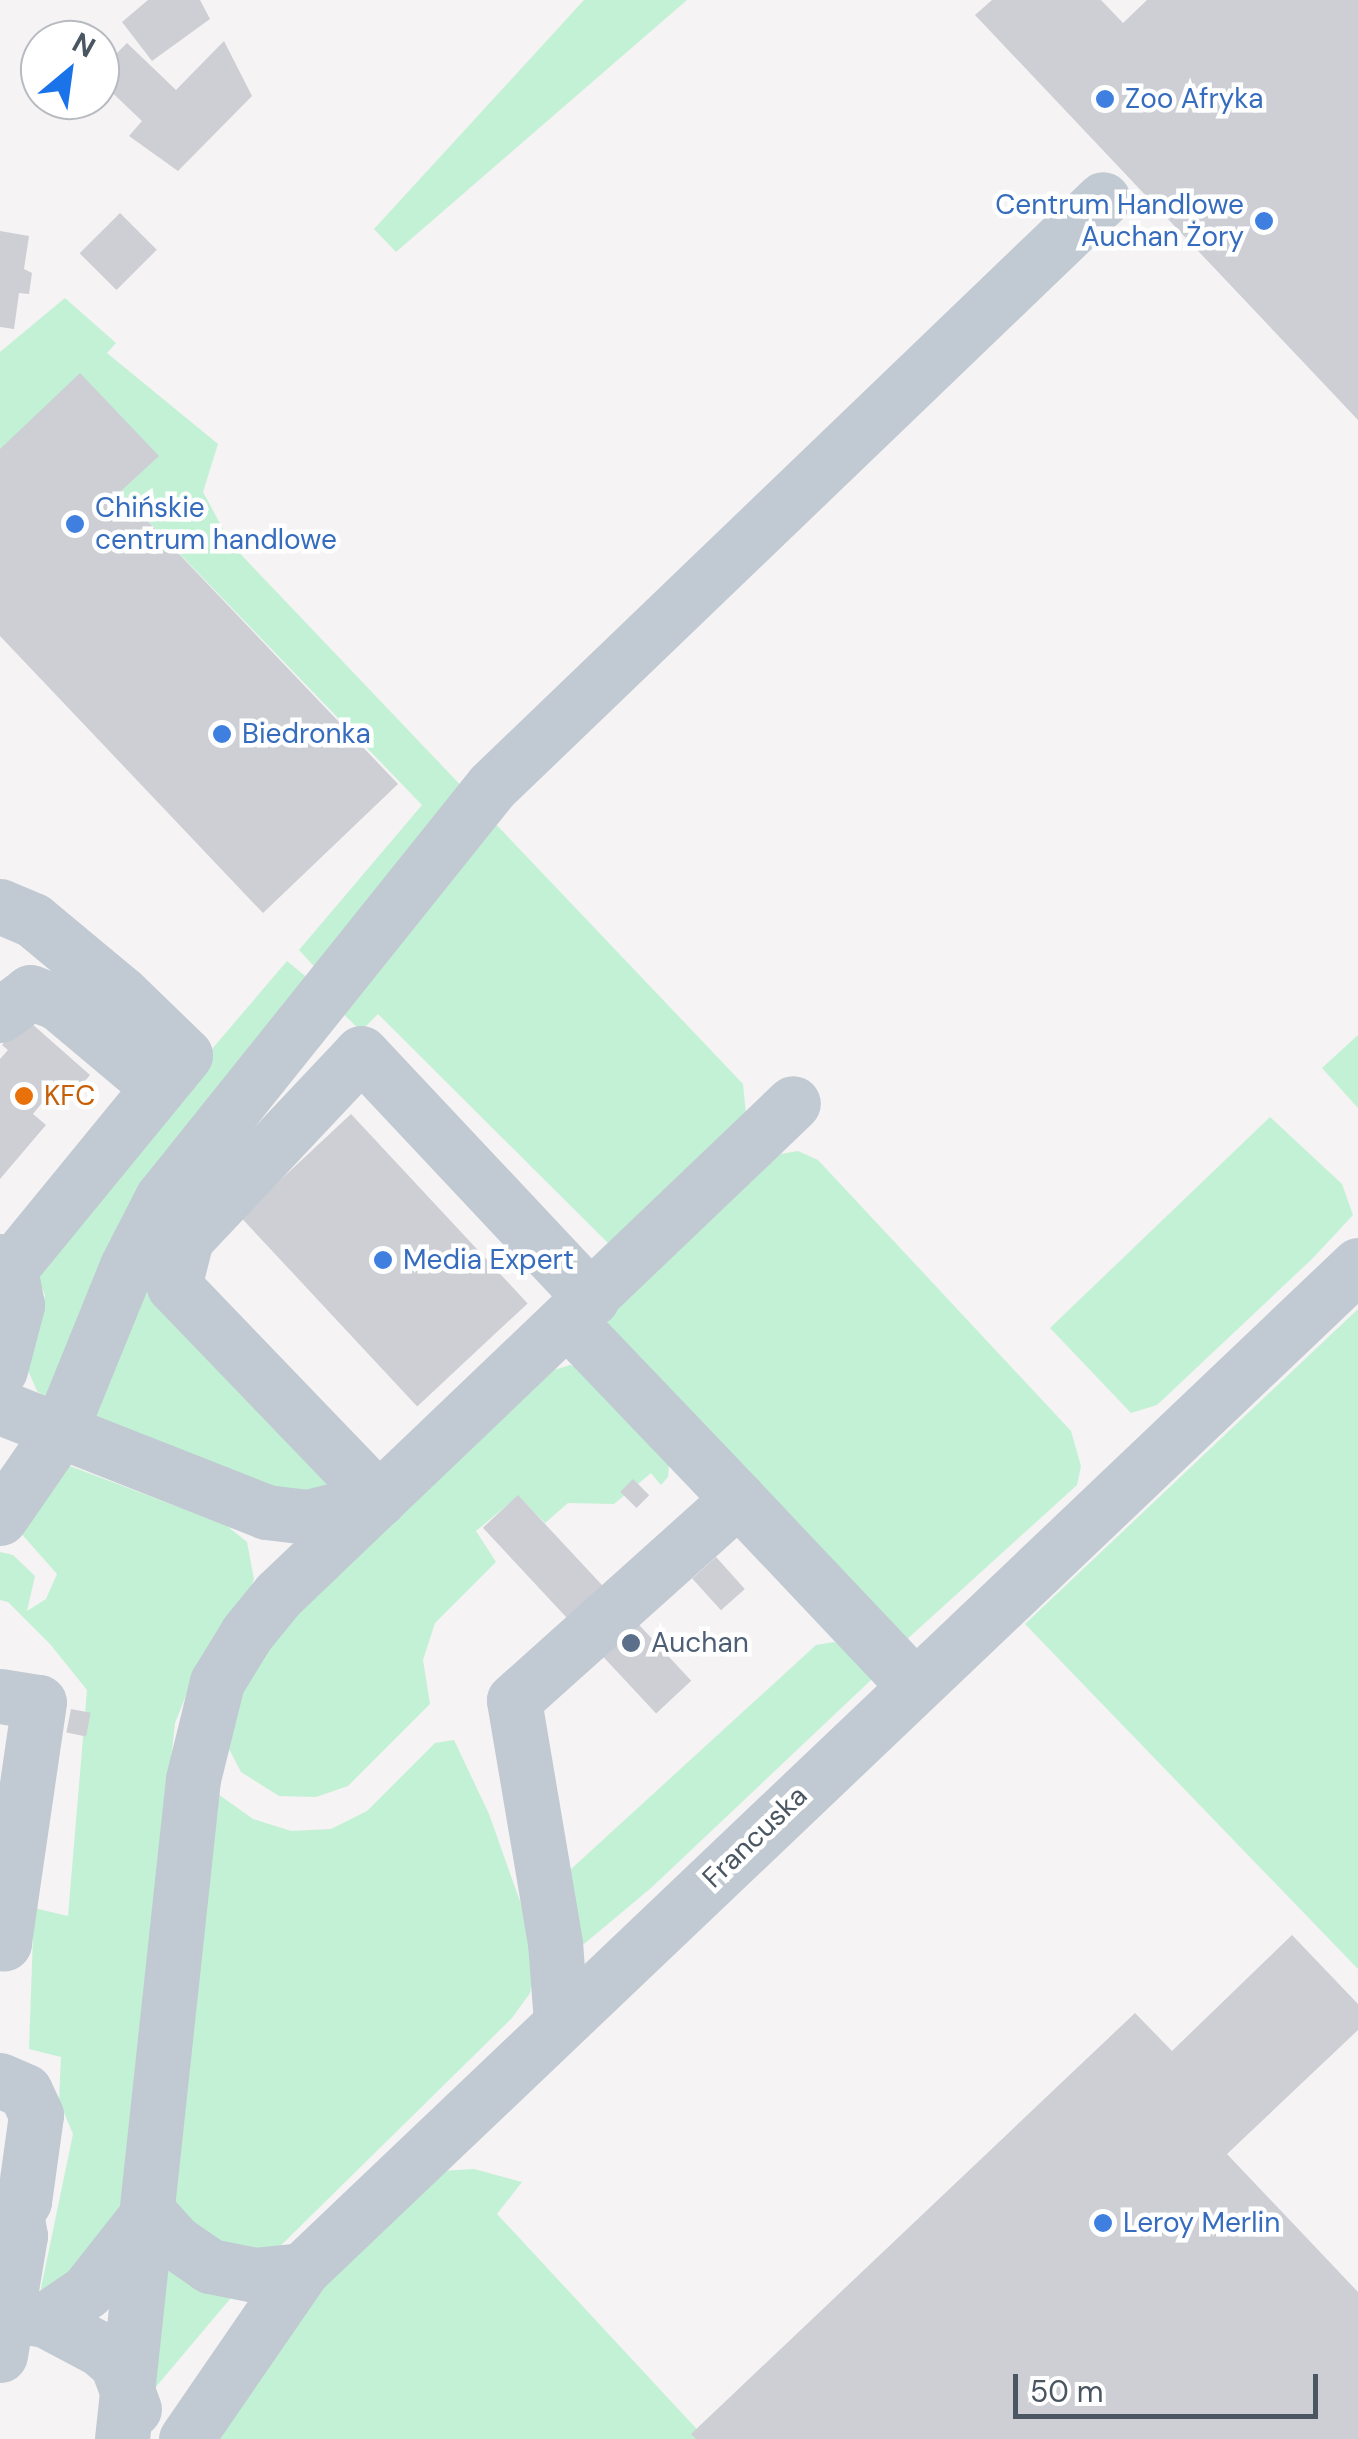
<!DOCTYPE html>
<html>
<head>
<meta charset="utf-8">
<style>
	body { margin:0 }
	#map { position:relative; width:1358px; height:2439px; overflow:hidden; background:#f5f3f3; font-family:"DM Sans",sans-serif }
	div>[style] { position:absolute }
	[style*='--x'] { left:calc(var(--x)*1px); top:calc(var(--y)*1px); width:calc(var(--w)*1px); rotate:calc(var(--a)*1deg) }
	.green>* { inset:0; background:#c3f1d5 }
	.building>* { inset:0; background:#cdcfd5; transform-origin:0 0 }
	.minor>* { height:55px; margin:-27.5px; padding:0 27.5px; transform-origin:27.5px; border-radius:27.5px; background:#c1cad2 }
	.dots>* { width:28px; height:28px; translate:-50% -50%; box-sizing:border-box; border:5px solid #fff; border-radius:50% }
	span { translate:-50% -50%; white-space:nowrap; text-align:center; line-height:1.15; -webkit-text-stroke:9px #fff; paint-order:stroke }
	.shop-label { font-size:28px; color:#366cbe }
	.left { translate:0 -50%; text-align:left }
	.right { translate:-100% -50%; text-align:right }
	.food-label { font-size:28px; color:#c56008 }
	.service-label { font-size:28px; color:#4e5e75 }
	.street-label { font-size:28px; color:#4a5661 }
	.north { position:absolute; left:20px; top:20px; width:100px; height:100px; box-sizing:border-box; background:#fff; border:2px solid #b7bbc0; border-radius:50%; rotate:29deg; font-size:28px; font-weight:700; line-height:40px; text-align:center; color:#4a5661 }
	.north::after { content:''; display:block; margin:auto; width:35px; height:45px; background:#1a73e8; clip-path:polygon(50% 0,100% 100%,50% 72%,0 100%) }
	.scale { position:absolute; left:1013px; top:2374px; width:305px; height:45px; box-sizing:border-box; border:5px solid #4a5661; border-top:0; padding-left:12px; font-size:30px; line-height:35px; white-space:nowrap; color:#4a5661; -webkit-text-stroke:8px #fff; paint-order:stroke }
</style>
</head>
<body>
<div id="map">
	<div class="green">
		<i style="clip-path:polygon(584px 0,687px 0,396px 252px,374px 229px)"></i>
		<i style="clip-path:polygon(65px 298px,116px 343px,107px 353px,218px 444px,203px 492px,231px 544px,469px 794px,321px 974px,299px 950px,422px 805px,120px 492px,158px 456px,0 451px,0 352px)"></i>
		<i style="clip-path:polygon(490px 818px,743px 1084px,746px 1115px,611px 1246px,378px 1014px,361px 1031px,336px 1007px)"></i>
		<i style="clip-path:polygon(287px 961px,315px 984px,56px 1405px,37px 1391px,27px 1368px,45px 1295px,36px 1274px,45px 1245px)"></i>
		<i style="clip-path:polygon(1358px 1035px,1358px 1108px,1322px 1068px)"></i>
		<i style="clip-path:polygon(1270px 1117px,1342px 1184px,1353px 1215px,1313px 1258px,1157px 1405px,1131px 1413px,1050px 1328px)"></i>
		<i style="clip-path:polygon(798px 1151px,818px 1160px,1071px 1431px,1081px 1466px,1077px 1485px,904px 1642px,606px 1333px,610px 1305px,769px 1156px)"></i>
		<i style="clip-path:polygon(144px 1264px,336px 1489px,306px 1503px,89px 1420px)"></i>
		<i style="clip-path:polygon(1358px 1309px,1358px 1969px,1025px 1624px)"></i>
		<i style="clip-path:polygon(570px 1365px,590px 1370px,670px 1454px,668px 1477px,661px 1485px,651px 1473px,614px 1504px,568px 1503px,545px 1523px,518px 1496px,476px 1531px,496px 1562px,435px 1623px,423px 1660px,430px 1704px,348px 1786px,316px 1797px,279px 1796px,241px 1772px,229px 1749px,225px 1715px,261px 1648px,554px 1370px)"></i>
		<i style="clip-path:polygon(62px 1463px,226px 1525px,247px 1542px,254px 1579px,247px 1599px,197px 1668px,175px 1723px,124px 2205px,75px 2269px,40px 2293px,73px 2134px,59px 2101px,61px 2057px,29px 2049px,34px 1908px,68px 1916px,87px 1690px,50px 1644px,8px 1602px,0 1600px,0 1552px,13px 1555px,35px 1576px,27px 1611px,46px 1599px,57px 1574px,19px 1531px)"></i>
		<i style="clip-path:polygon(834px 1642px,853px 1648px,866px 1662px,871px 1680px,651px 1888px,578px 1949px,570px 1870px,816px 1645px)"></i>
		<i style="clip-path:polygon(454px 1740px,489px 1814px,538px 1952px,530px 1993px,512px 2018px,265px 2261px,236px 2263px,171px 2203px,211px 1789px,253px 1819px,291px 1831px,331px 1829px,367px 1811px,435px 1743px)"></i>
		<i style="clip-path:polygon(474px 2169px,522px 2182px,497px 2214px,706px 2439px,215px 2439px,312px 2296px,441px 2171px)"></i>
		<i style="clip-path:polygon(167px 2265px,235px 2293px,155px 2388px)"></i>
	</div>
	<div class="building">
		<i style="clip-path:polygon(148px 0,200px 0,210px 19px,152px 61px,122px 22px)"></i>
		<i style="clip-path:polygon(992px 0,1101px 0,1123px 23px,1147px 0,1358px 0,1358px 420px,975px 15px)"></i>
		<i style="clip-path:polygon(224px 41px,252px 96px,178px 171px,129px 136px,142px 121px,100px 81px,100px 70px,127px 43px,176px 90px)"></i>
		<i style="left:120px;top:213px;width:52px;height:57px;rotate:45deg"></i>
		<i style="clip-path:polygon(0 231px,29px 236px,24px 269px,32px 273px,29px 294px,19px 293px,14px 329px,0 327px)"></i>
		<i style="clip-path:polygon(80px 373px,159px 456px,120px 492px,398px 784px,263px 913px,0 636px,0 449px)"></i>
		<i style="clip-path:polygon(31px 1023px,90px 1075px,67px 1102px,53px 1089px,33px 1114px,46px 1125px,0 1179px,0 1059px,8px 1050px,2px 1045px,13px 1032px,19px 1036px)"></i>
		<i style="left:351px;top:1114px;width:259px;height:151px;rotate:47deg"></i>
		<i style="left:633px;top:1479px;width:23px;height:18px;rotate:45deg"></i>
		<i style="left:518px;top:1495px;width:254px;height:48px;rotate:47deg"></i>
		<i style="left:716px;top:1557px;width:43px;height:32px;rotate:48deg"></i>
		<i style="left:71px;top:1709px;width:20px;height:24px;rotate:11deg"></i>
		<i style="clip-path:polygon(1292px 1935px,1358px 2004px,1358px 2030px,1227px 2154px,1358px 2292px,1358px 2439px,696px 2439px,691px 2434px,1135px 2013px,1172px 2051px)"></i>
	</div>
	<div class="minor">
		<i style="--x:0;--y:906;--w:36;--a:23"></i>
		<i style="--x:33;--y:920;--w:114;--a:39.7"></i>
		<i style="--x:121;--y:993;--w:89;--a:44.1"></i>
		<i style="--x:185;--y:1055;--w:276;--a:129.3"></i>
		<i style="--x:0;--y:1015;--w:38;--a:-37"></i>
		<i style="--x:30;--y:992;--w:30;--a:21"></i>
		<i style="--x:58;--y:1003;--w:131;--a:40"></i>
		<i style="--x:0;--y:1261;--w:13;--a:39"></i>
		<i style="--x:10;--y:1269;--w:37;--a:79"></i>
		<i style="--x:17;--y:1305;--w:67;--a:104.7"></i>
		<i style="--x:568;--y:1321;--w:246;--a:46.3"></i>
		<i style="--x:0;--y:1407;--w:286;--a:21.5"></i>
		<i style="--x:266;--y:1512;--w:42;--a:6.8"></i>
		<i style="--x:308;--y:1517;--w:73;--a:-14.2"></i>
		<i style="--x:379;--y:1499;--w:296;--a:-133.9"></i>
		<i style="--x:174;--y:1286;--w:49;--a:-75.7"></i>
		<i style="--x:186;--y:1239;--w:255;--a:-46.7"></i>
		<i style="--x:361;--y:1053;--w:337;--a:46.8"></i>
		<i style="--x:0;--y:1518;--w:106;--a:-55.4"></i>
		<i style="--x:60;--y:1431;--w:178;--a:-67.9"></i>
		<i style="--x:127;--y:1266;--w:76;--a:-62.8"></i>
		<i style="--x:162;--y:1198;--w:528;--a:-51.31"></i>
		<i style="--x:492;--y:786;--w:847;--a:-43.85"></i>
		<i style="--x:0;--y:1696;--w:39;--a:9"></i>
		<i style="--x:39;--y:1702;--w:244;--a:98.3"></i>
		<i style="--x:4;--y:1943;--w:4;--a:-166"></i>
		<i style="--x:561;--y:2022;--w:79;--a:-94.3"></i>
		<i style="--x:555;--y:1943;--w:246;--a:-99.6"></i>
		<i style="--x:514;--y:1700;--w:301;--a:-41.9"></i>
		<i style="--x:738;--y:1499;--w:256;--a:46.6"></i>
		<i style="--x:0;--y:2080;--w:27;--a:24"></i>
		<i style="--x:25;--y:2091;--w:26;--a:65"></i>
		<i style="--x:36;--y:2115;--w:87;--a:97.9"></i>
		<i style="--x:24;--y:2201;--w:14;--a:124"></i>
		<i style="--x:16;--y:2213;--w:17;--a:156"></i>
		<i style="--x:149;--y:2213;--w:38;--a:48"></i>
		<i style="--x:174;--y:2241;--w:44;--a:34.8"></i>
		<i style="--x:210;--y:2266;--w:46;--a:11.3"></i>
		<i style="--x:255;--y:2275;--w:47;--a:-6.1"></i>
		<i style="--x:0;--y:2312;--w:46;--a:10.1"></i>
		<i style="--x:45;--y:2320;--w:62;--a:27.8"></i>
		<i style="--x:100;--y:2349;--w:23;--a:41"></i>
		<i style="--x:117;--y:2364;--w:48;--a:69.3"></i>
		<i style="--x:45;--y:2320;--w:51;--a:-34.6"></i>
		<i style="--x:87;--y:2291;--w:97;--a:-51.7"></i>
		<i style="--x:0;--y:2355;--w:121;--a:-80.5"></i>
		<i style="--x:20;--y:2236;--w:23;--a:-100"></i>
		<i style="--x:122;--y:2439;--w:664;--a:-83.86"></i>
		<i style="--x:193;--y:1779;--w:100;--a:-76.1"></i>
		<i style="--x:217;--y:1682;--w:57;--a:-58.5"></i>
		<i style="--x:247;--y:1633;--w:49;--a:-50.8"></i>
		<i style="--x:278;--y:1595;--w:712;--a:-43.69"></i>
		<i style="--x:186;--y:2439;--w:205;--a:-55.5"></i>
		<i style="--x:302;--y:2270;--w:1458;--a:-43.58"></i>
	</div>
	<div class="dots">
		<i style="left:1105px;top:99px;background:#3f7fe0"></i>
		<i style="left:1264px;top:221px;background:#3f7fe0"></i>
		<i style="left:75px;top:524px;background:#3f7fe0"></i>
		<i style="left:222px;top:734px;background:#3f7fe0"></i>
		<i style="left:24px;top:1096px;background:#e8710a"></i>
		<i style="left:383px;top:1260px;background:#3f7fe0"></i>
		<i style="left:631px;top:1643px;background:#5c6f8a"></i>
		<i style="left:1103px;top:2223px;background:#3f7fe0"></i>
	</div>
	<div class="shop-label">
		<span class="left" style="left:1125px;top:99px">Zoo Afryka</span>
		<span class="right" style="left:1244px;top:221px">Centrum Handlowe<br>Auchan Żory</span>
		<span class="left" style="left:95px;top:524px">Chińskie<br>centrum handlowe</span>
		<span class="left" style="left:242px;top:734px">Biedronka</span>
		<span class="left" style="left:403px;top:1260px">Media Expert</span>
		<span class="left" style="left:1123px;top:2223px">Leroy Merlin</span>
	</div>
	<div class="food-label">
		<span class="left" style="left:44px;top:1096px">KFC</span>
	</div>
	<div class="service-label">
		<span class="left" style="left:651px;top:1643px">Auchan</span>
	</div>
	<div class="street-label">
		<span style="left:755px;top:1837px;rotate:-44deg">Francuska</span>
	</div>
	<div class="north">N</div>
	<div class="scale">50 m</div>
</div>
</body>
</html>
